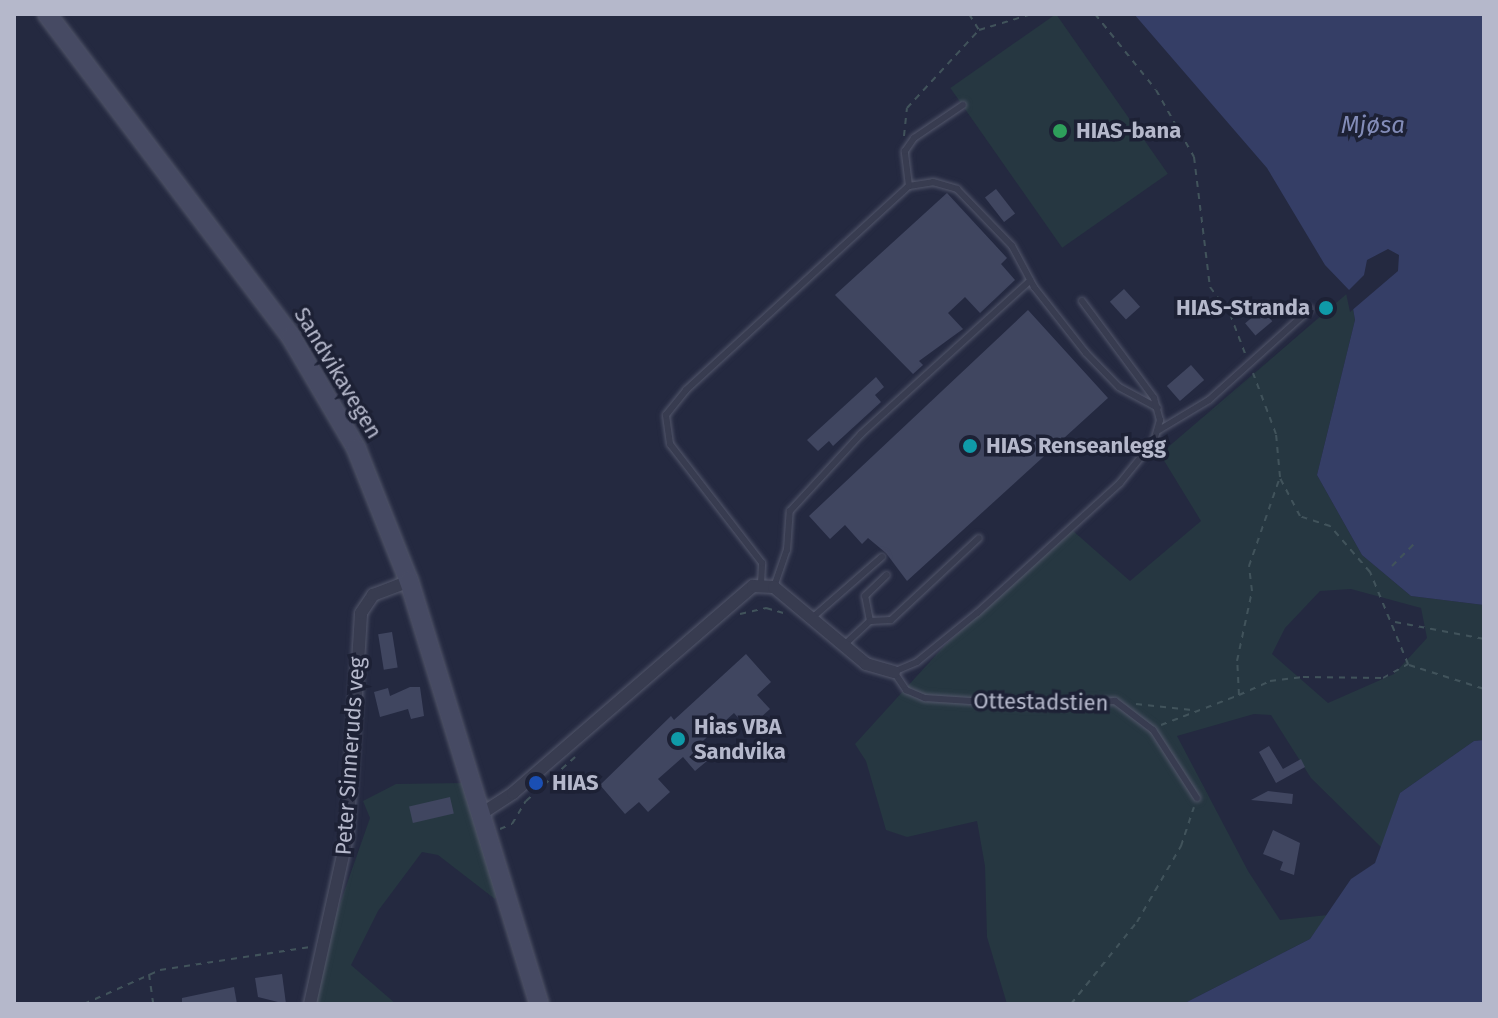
<!DOCTYPE html>
<html>
<head>
<meta charset="utf-8">
<style>
	body { margin:0 }
	#map { position:relative; width:1498px; height:1018px; overflow:hidden; background:#242940; font-family:"Fira Sans",sans-serif }
	div>[style] { position:absolute }
	[style*='--x'] { left:calc(var(--x)*1px); top:calc(var(--y)*1px); width:calc(var(--w)*1px); rotate:calc(var(--a)*1deg) }
	.green>* { inset:0; background:#263741; transform-origin:0 0 }
	.water>* { inset:0; background:#353e66 }
	.pier>* { inset:0; background:#242940 }
	.building>* { inset:0; background:#404660; transform-origin:0 0 }
	.path>* { height:2px; margin-top:-1px; transform-origin:0; background:repeating-linear-gradient(90deg,#41535b 0 6px,transparent 0 12px) }
	.roads { filter:drop-shadow(0 0 2px #53576b) drop-shadow(0 0 2px #53576b) }
	.lane>* { height:6px; margin:-3px; padding:0 3px; transform-origin:3px; border-radius:3px; background:#383c50 }
	.street>* { height:12px; margin:-6px; padding:0 6px; transform-origin:6px; border-radius:6px; background:#383c50 }
	.secondary>* { height:18px; margin:-9px; padding:0 9px; transform-origin:9px; border-radius:9px; background:#464a63 }
	.dots>* { width:22px; height:22px; translate:-50% -50%; box-sizing:border-box; border:4px solid #1d2135; border-radius:50% }
	span { translate:-50% -50%; white-space:nowrap; text-align:center; line-height:1.15; -webkit-text-stroke:7px #1d2135; paint-order:stroke }
	.poi-label { font-size:22px; color:#b5b8cb; font-weight:700 }
	.left { translate:0 -50%; text-align:left }
	.right { translate:-100% -50%; text-align:right }
	.street-label { font-size:22px; color:#b5b8cb }
	.water-label { font-size:24px; color:#838cb8; font-style:italic }
	.frame { position:absolute; inset:0; border:16px solid #b5b8cb; pointer-events:none }
</style>
</head>
<body>
<div id="map">
	<div class="green">
		<i style="left:1056px;top:14px;width:195px;height:129px;rotate:55deg"></i>
		<i style="clip-path:polygon(evenodd,1350px 291px,1355px 320px,1317px 475px,1362px 555px,1411px 596px,1484px 605px,1484px 740px,1474px 741px,1400px 793px,1382px 848px,1311px 778px,1271px 715px,1254px 714px,1177px 736px,1248px 871px,1280px 920px,1328px 915px,1310px 939px,1183px 1004px,1007px 1004px,987px 937px,985px 866px,977px 821px,907px 837px,886px 830px,866px 761px,855px 744px,946px 644px,1072px 530px,1130px 581px,1201px 521px,1160px 454px,1350px 291px,1351px 589px,1421px 608px,1427px 638px,1394px 674px,1328px 703px,1272px 654px,1285px 628px,1320px 591px,1351px 589px)"></i>
		<i style="clip-path:polygon(464px 783px,500px 881px,495px 899px,438px 855px,422px 852px,378px 911px,351px 965px,396px 1004px,313px 1004px,322px 955px,370px 818px,363px 801px,396px 784px)"></i>
	</div>
	<div class="water">
		<i style="clip-path:polygon(1134px 14px,1484px 14px,1484px 605px,1411px 596px,1362px 555px,1317px 475px,1355px 320px,1350px 291px,1325px 265px,1267px 168px)"></i>
		<i style="clip-path:polygon(1484px 740px,1484px 1004px,1183px 1004px,1310px 939px,1351px 879px,1375px 863px,1400px 793px,1474px 741px)"></i>
	</div>
	<div class="pier">
		<i style="clip-path:polygon(1388px 249px,1399px 255px,1398px 271px,1350px 312px,1346px 293px,1364px 275px,1367px 260px)"></i>
	</div>
	<div class="building">
		<i style="left:996px;top:189px;width:31px;height:14px;rotate:52deg"></i>
		<i style="clip-path:polygon(947px 193px,1007px 258px,1001px 264px,1015px 280px,980px 313px,965px 297px,948px 313px,963px 329px,919px 361px,923px 365px,913px 374px,835px 295px)"></i>
		<i style="left:1124px;top:289px;width:24px;height:19px;rotate:48deg"></i>
		<i style="left:1262px;top:309px;width:16px;height:22px;rotate:50deg"></i>
		<i style="clip-path:polygon(1028px 310px,1108px 398px,907px 581px,886px 553px,868px 538px,862px 544px,845px 525px,830px 539px,809px 516px)"></i>
		<i style="left:1191px;top:365px;width:20px;height:32px;rotate:49deg"></i>
		<i style="clip-path:polygon(876px 377px,884px 387px,875px 395px,881px 402px,833px 446px,829px 441px,818px 451px,807px 440px)"></i>
		<i style="left:392px;top:632px;width:36px;height:14px;rotate:81deg"></i>
		<i style="clip-path:polygon(746px 654px,771px 682px,757px 695px,770px 709px,748px 729px,734px 713px,695px 748px,707px 761px,695px 771px,683px 757px,658px 779px,670px 792px,648px 812px,639px 802px,625px 814px,600px 785px,671px 716px,674px 720px)"></i>
		<i style="clip-path:polygon(410px 687px,420px 687px,424px 716px,411px 719px,408px 709px,380px 717px,374px 692px,388px 688px,390px 696px)"></i>
		<i style="clip-path:polygon(1269px 746px,1283px 769px,1301px 759px,1305px 767px,1276px 783px,1259px 752px)"></i>
		<i style="clip-path:polygon(1268px 791px,1293px 794px,1292px 804px,1251px 800px)"></i>
		<i style="left:450px;top:797px;width:17px;height:42px;rotate:77deg"></i>
		<i style="clip-path:polygon(1273px 830px,1300px 843px,1294px 875px,1280px 870px,1283px 862px,1263px 854px)"></i>
		<i style="clip-path:polygon(282px 974px,286px 1004px,258px 997px,255px 978px)"></i>
		<i style="clip-path:polygon(234px 987px,237px 1004px,182px 1004px,182px 998px)"></i>
	</div>
	<div class="path">
		<i style="--x:969;--y:14;--w:19;--a:58"></i>
		<i style="--x:979;--y:30;--w:55;--a:-16.8"></i>
		<i style="--x:1095;--y:14;--w:97;--a:51.2"></i>
		<i style="--x:1156;--y:90;--w:77;--a:60.4"></i>
		<i style="--x:1194;--y:157;--w:131;--a:83"></i>
		<i style="--x:1210;--y:287;--w:34;--a:53"></i>
		<i style="--x:1230;--y:314;--w:45;--a:69.1"></i>
		<i style="--x:904;--y:136;--w:28;--a:-84"></i>
		<i style="--x:907;--y:108;--w:106;--a:-47.3"></i>
		<i style="--x:1392;--y:566;--w:31;--a:-45"></i>
		<i style="--x:740;--y:614;--w:27;--a:-13"></i>
		<i style="--x:766;--y:608;--w:19;--a:16"></i>
		<i style="--x:1395;--y:622;--w:91;--a:10.8"></i>
		<i style="--x:1409;--y:665;--w:79;--a:17.7"></i>
		<i style="--x:1239;--y:695;--w:34;--a:-24"></i>
		<i style="--x:1270;--y:681;--w:33;--a:-7"></i>
		<i style="--x:1303;--y:677;--w:80;--a:0.7"></i>
		<i style="--x:1383;--y:678;--w:29;--a:-29"></i>
		<i style="--x:1408;--y:664;--w:100;--a:-112.4"></i>
		<i style="--x:1370;--y:572;--w:61;--a:-131"></i>
		<i style="--x:1330;--y:526;--w:32;--a:-162"></i>
		<i style="--x:1300;--y:516;--w:43;--a:-117.8"></i>
		<i style="--x:1136;--y:704;--w:56;--a:6.1"></i>
		<i style="--x:1161;--y:725;--w:84;--a:-21"></i>
		<i style="--x:1239;--y:695;--w:34;--a:-93"></i>
		<i style="--x:1237;--y:661;--w:72;--a:-77.9"></i>
		<i style="--x:1252;--y:591;--w:25;--a:-97"></i>
		<i style="--x:1249;--y:566;--w:94;--a:-70.8"></i>
		<i style="--x:1280;--y:477;--w:43;--a:-95.3"></i>
		<i style="--x:1276;--y:434;--w:65;--a:-110.7"></i>
		<i style="--x:500;--y:829;--w:13;--a:-23"></i>
		<i style="--x:512;--y:824;--w:27;--a:-59"></i>
		<i style="--x:526;--y:801;--w:66;--a:-41.9"></i>
		<i style="--x:149;--y:974;--w:30;--a:82"></i>
		<i style="--x:84;--y:1004;--w:83;--a:-24.1"></i>
		<i style="--x:160;--y:970;--w:152;--a:-8.7"></i>
		<i style="--x:1071;--y:1004;--w:105;--a:-51.2"></i>
		<i style="--x:1137;--y:922;--w:88;--a:-59.9"></i>
		<i style="--x:1181;--y:846;--w:41;--a:-71.6"></i>
	</div>
	<div class="roads">
		<div class="lane">
			<i style="--x:909;--y:186;--w:24;--a:-9"></i>
			<i style="--x:933;--y:182;--w:25;--a:16"></i>
			<i style="--x:957;--y:189;--w:79;--a:46"></i>
			<i style="--x:1012;--y:246;--w:47;--a:61.8"></i>
			<i style="--x:1034;--y:287;--w:84;--a:51.8"></i>
			<i style="--x:1086;--y:353;--w:47;--a:45.9"></i>
			<i style="--x:1119;--y:387;--w:44;--a:28.3"></i>
			<i style="--x:1082;--y:301;--w:121;--a:53.4"></i>
			<i style="--x:1154;--y:398;--w:23;--a:75"></i>
			<i style="--x:1160;--y:420;--w:22;--a:106"></i>
			<i style="--x:1154;--y:441;--w:54;--a:129"></i>
			<i style="--x:1120;--y:483;--w:193;--a:137.7"></i>
			<i style="--x:977;--y:613;--w:77;--a:140.8"></i>
			<i style="--x:917;--y:662;--w:25;--a:157"></i>
			<i style="--x:894;--y:672;--w:22;--a:56"></i>
			<i style="--x:906;--y:690;--w:21;--a:23"></i>
			<i style="--x:925;--y:698;--w:106;--a:3.8"></i>
			<i style="--x:1031;--y:705;--w:84;--a:-2.7"></i>
			<i style="--x:1115;--y:701;--w:48;--a:37.3"></i>
			<i style="--x:1153;--y:730;--w:81;--a:57.1"></i>
			<i style="--x:1159;--y:430;--w:58;--a:-31"></i>
			<i style="--x:1209;--y:400;--w:136;--a:-42"></i>
			<i style="--x:761;--y:584;--w:21;--a:-87"></i>
			<i style="--x:762;--y:563;--w:150;--a:-127.7"></i>
			<i style="--x:670;--y:444;--w:29;--a:-98"></i>
			<i style="--x:666;--y:415;--w:32;--a:-51"></i>
			<i style="--x:686;--y:390;--w:302;--a:-42.5"></i>
			<i style="--x:909;--y:186;--w:35;--a:-97"></i>
			<i style="--x:905;--y:151;--w:16;--a:-55"></i>
			<i style="--x:914;--y:138;--w:59;--a:-34"></i>
			<i style="--x:774;--y:587;--w:39;--a:-71"></i>
			<i style="--x:787;--y:550;--w:39;--a:-86"></i>
			<i style="--x:790;--y:511;--w:105;--a:-47.3"></i>
			<i style="--x:861;--y:434;--w:228;--a:-42.2"></i>
			<i style="--x:812;--y:618;--w:93;--a:-41.1"></i>
			<i style="--x:870;--y:621;--w:25;--a:-101"></i>
			<i style="--x:865;--y:596;--w:30;--a:-44"></i>
			<i style="--x:843;--y:646;--w:37;--a:-43"></i>
			<i style="--x:870;--y:621;--w:21;--a:-3"></i>
			<i style="--x:891;--y:620;--w:120;--a:-43"></i>
		</div>
		<div class="street">
			<i style="--x:481;--y:814;--w:38;--a:-33"></i>
			<i style="--x:513;--y:793;--w:317;--a:-40.8"></i>
			<i style="--x:753;--y:586;--w:21;--a:3"></i>
			<i style="--x:774;--y:587;--w:120;--a:39.9"></i>
			<i style="--x:866;--y:664;--w:29;--a:16"></i>
			<i style="--x:310;--y:1004;--w:171;--a:-77.5"></i>
			<i style="--x:347;--y:837;--w:224;--a:-86.4"></i>
			<i style="--x:361;--y:613;--w:22;--a:-56"></i>
			<i style="--x:373;--y:595;--w:39;--a:-21"></i>
		</div>
		<div class="secondary">
			<i style="--x:47;--y:14;--w:405;--a:52.9"></i>
			<i style="--x:291;--y:337;--w:129;--a:59.6"></i>
			<i style="--x:356;--y:448;--w:143;--a:68.3"></i>
			<i style="--x:409;--y:581;--w:443;--a:72.9"></i>
		</div>
	</div>
	<div class="dots">
		<i style="left:1060px;top:131px;background:#2e9e5b"></i>
		<i style="left:1326px;top:308px;background:#0f9aa8"></i>
		<i style="left:970px;top:446px;background:#0f9aa8"></i>
		<i style="left:678px;top:739px;background:#0f9aa8"></i>
		<i style="left:536px;top:783px;background:#1a4fb4"></i>
	</div>
	<div class="poi-label">
		<span class="left" style="left:1076px;top:131px">HIAS-bana</span>
		<span class="right" style="left:1310px;top:308px">HIAS-Stranda</span>
		<span class="left" style="left:986px;top:446px">HIAS Renseanlegg</span>
		<span class="left" style="left:694px;top:739px">Hias VBA<br>Sandvika</span>
		<span class="left" style="left:552px;top:783px">HIAS</span>
	</div>
	<div class="street-label">
		<span style="left:338px;top:373px;rotate:59deg">Sandvikavegen</span>
		<span style="left:1041px;top:702px;rotate:1deg">Ottestadstien</span>
		<span style="left:350px;top:756px;rotate:-86deg">Peter Sinneruds veg</span>
	</div>
	<div class="water-label">
		<span style="left:1373px;top:126px">Mjøsa</span>
	</div>
	<div class="frame"></div>
</div>
</body>
</html>
